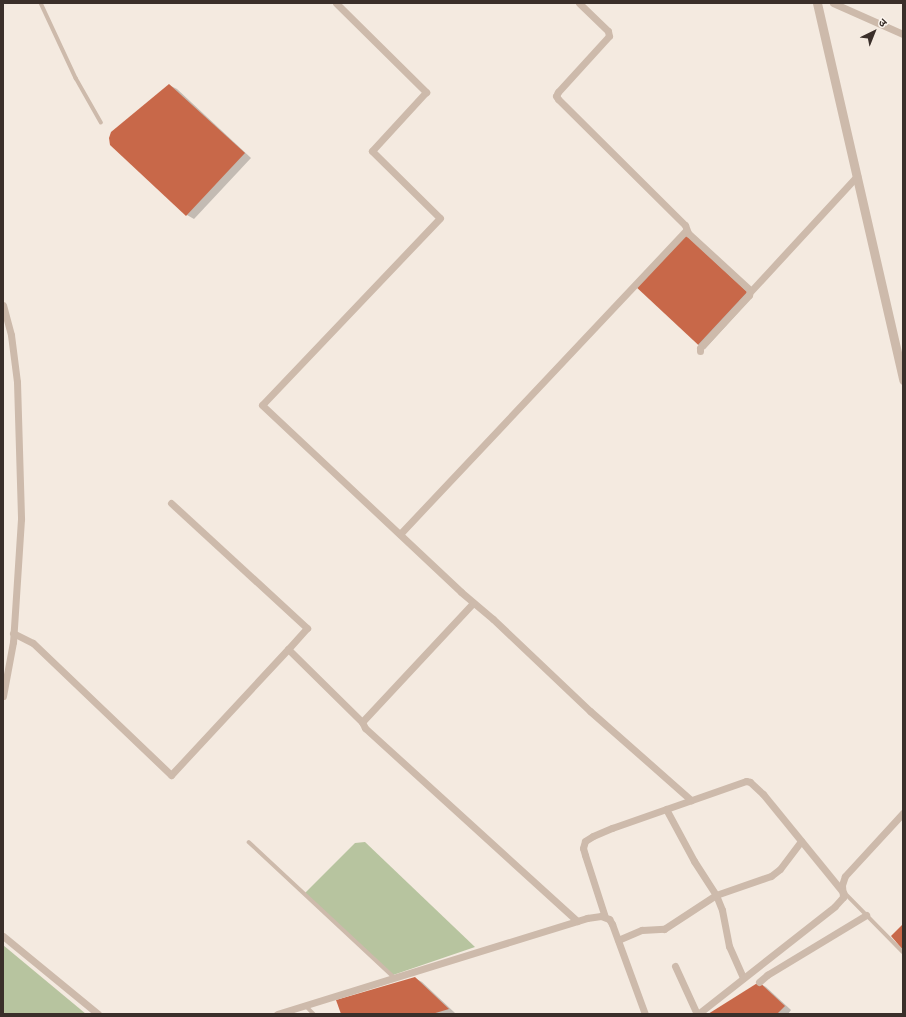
<!DOCTYPE html>
<html>
<head>
<meta charset="utf-8">
<style>
	body { margin:0 }
	#map { position:relative; width:906px; height:1017px; overflow:hidden; background:#f4eae0; font-family:Raleway,"Noto Sans Devanagari",sans-serif }
	div>[style] { position:absolute }
	[style*='--x'] { left:calc(var(--x)*1px); top:calc(var(--y)*1px); width:calc(var(--w)*1px); rotate:calc(var(--a)*1deg) }
	.green>* { inset:0; background:#b7c49f }
	.shadow>* { inset:0; background:#0003 }
	.building>* { inset:0; background:#c86849; transform-origin:0 0 }
	.service>* { height:3.5px; margin:-1.75px; padding:0 1.75px; transform-origin:1.75px; border-radius:1.75px; background:#cdbaab }
	.minor>* { height:7px; margin:-3.5px; padding:0 3.5px; transform-origin:3.5px; border-radius:3.5px; background:#cdbaab }
	.tertiary>* { height:9px; margin:-4.5px; padding:0 4.5px; transform-origin:4.5px; border-radius:4.5px; background:#cdbaab }
	span { translate:-50% -50%; white-space:nowrap; text-align:center; line-height:1.15; -webkit-text-stroke:3px #fbf4ed; paint-order:stroke }
	.frame { position:absolute; inset:0; border:4px solid #3a2f2a; pointer-events:none }
	.north { position:absolute; left:854px; top:12px; width:40px; height:40px; -webkit-text-stroke:3px #fbf4ed; paint-order:stroke; rotate:43deg; font-size:11px; font-weight:700; line-height:16px; text-align:center; color:#3a2f2a }
	.north::after { content:''; display:block; margin:auto; width:14px; height:18px; background:#3a2f2a; clip-path:polygon(50% 0,100% 100%,50% 72%,0 100%) }
</style>
</head>
<body>
<div id="map">
	<div class="green">
		<i style="clip-path:polygon(365px 842px,475px 947px,393px 975px,305px 893px,355px 843px)"></i>
		<i style="clip-path:polygon(3px 945px,86px 1014px,3px 1014px)"></i>
	</div>
	<div class="shadow">
		<i style="clip-path:polygon(169px 85px,177px 89px,251px 158px,194px 219px,187px 215px,111px 145px)"></i>
		<i style="clip-path:polygon(692px 239px,753px 296px,705px 349px,698px 345px)"></i>
		<i style="clip-path:polygon(415px 978px,422px 982px,455px 1013px,342px 1014px)"></i>
		<i style="clip-path:polygon(759px 983px,766px 987px,791px 1010px,788px 1014px,710px 1014px)"></i>
	</div>
	<div class="building">
		<i style="clip-path:polygon(169px 84px,245px 153px,186px 216px,110px 145px,109px 138px,111px 132px)"></i>
		<i style="left:685px;top:234px;width:85px;height:72px;rotate:43deg"></i>
		<i style="clip-path:polygon(903px 924px,903px 950px,891px 936px)"></i>
		<i style="clip-path:polygon(415px 977px,449px 1009px,432px 1014px,341px 1014px,336px 1000px)"></i>
		<i style="clip-path:polygon(759px 982px,785px 1006px,777px 1014px,708px 1014px)"></i>
	</div>
	<div class="service">
		<i style="--x:41;--y:3;--w:83;--a:65"></i>
		<i style="--x:76;--y:78;--w:51;--a:60.4"></i>
		<i style="--x:249;--y:842;--w:198;--a:43"></i>
		<i style="--x:844;--y:892;--w:84;--a:45.5"></i>
		<i style="--x:306;--y:1006;--w:11;--a:45"></i>
	</div>
	<div class="minor">
		<i style="--x:336;--y:3;--w:127;--a:44.7"></i>
		<i style="--x:426;--y:92;--w:80;--a:132.5"></i>
		<i style="--x:372;--y:151;--w:95;--a:44.6"></i>
		<i style="--x:440;--y:218;--w:258;--a:133.6"></i>
		<i style="--x:262;--y:405;--w:273;--a:43.2"></i>
		<i style="--x:461;--y:592;--w:42;--a:40.2"></i>
		<i style="--x:493;--y:619;--w:134;--a:43.5"></i>
		<i style="--x:590;--y:711;--w:135;--a:41.4"></i>
		<i style="--x:579;--y:3;--w:40;--a:44"></i>
		<i style="--x:608;--y:31;--w:5;--a:79"></i>
		<i style="--x:609;--y:36;--w:76;--a:132.3"></i>
		<i style="--x:558;--y:92;--w:4;--a:117"></i>
		<i style="--x:556;--y:96;--w:4;--a:56"></i>
		<i style="--x:558;--y:99;--w:179;--a:44.8"></i>
		<i style="--x:685;--y:225;--w:9;--a:69"></i>
		<i style="--x:688;--y:233;--w:84;--a:42.6"></i>
		<i style="--x:750;--y:290;--w:5;--a:101"></i>
		<i style="--x:749;--y:295;--w:72;--a:132.8"></i>
		<i style="--x:700;--y:348;--w:3;--a:90"></i>
		<i style="--x:833;--y:3;--w:77;--a:23.9"></i>
		<i style="--x:750;--y:292;--w:158;--a:-47.3"></i>
		<i style="--x:3;--y:305;--w:31;--a:75"></i>
		<i style="--x:11;--y:335;--w:47;--a:82.7"></i>
		<i style="--x:17;--y:382;--w:137;--a:88.3"></i>
		<i style="--x:21;--y:519;--w:123;--a:93.7"></i>
		<i style="--x:13;--y:642;--w:55;--a:100.5"></i>
		<i style="--x:171;--y:503;--w:185;--a:42.6"></i>
		<i style="--x:307;--y:628;--w:28;--a:132"></i>
		<i style="--x:288;--y:649;--w:104;--a:44.6"></i>
		<i style="--x:362;--y:722;--w:163;--a:-47"></i>
		<i style="--x:400;--y:534;--w:417;--a:-46.7"></i>
		<i style="--x:13;--y:633;--w:22;--a:27"></i>
		<i style="--x:33;--y:643;--w:191;--a:43.7"></i>
		<i style="--x:171;--y:775;--w:172;--a:-47.1"></i>
		<i style="--x:362;--y:722;--w:7;--a:63"></i>
		<i style="--x:365;--y:728;--w:287;--a:42.3"></i>
		<i style="--x:666;--y:809;--w:59;--a:61.7"></i>
		<i style="--x:694;--y:861;--w:40;--a:57.1"></i>
		<i style="--x:716;--y:895;--w:16;--a:68"></i>
		<i style="--x:722;--y:910;--w:37;--a:79"></i>
		<i style="--x:729;--y:946;--w:35;--a:66"></i>
		<i style="--x:605;--y:917;--w:65;--a:-107.9"></i>
		<i style="--x:585;--y:855;--w:7;--a:-106"></i>
		<i style="--x:583;--y:848;--w:7;--a:-74"></i>
		<i style="--x:585;--y:841;--w:9;--a:-32"></i>
		<i style="--x:593;--y:836;--w:21;--a:-23"></i>
		<i style="--x:612;--y:828;--w:142;--a:-19.3"></i>
		<i style="--x:746;--y:781;--w:4;--a:14"></i>
		<i style="--x:750;--y:782;--w:18;--a:43"></i>
		<i style="--x:763;--y:794;--w:127;--a:50.8"></i>
		<i style="--x:3;--y:936;--w:123;--a:39.4"></i>
		<i style="--x:618;--y:940;--w:26;--a:-23"></i>
		<i style="--x:642;--y:930;--w:22;--a:-3"></i>
		<i style="--x:664;--y:929;--w:62;--a:-33.2"></i>
		<i style="--x:716;--y:895;--w:58;--a:-19.1"></i>
		<i style="--x:771;--y:876;--w:11;--a:-38"></i>
		<i style="--x:780;--y:869;--w:35;--a:-53"></i>
		<i style="--x:675;--y:966;--w:53;--a:65.4"></i>
		<i style="--x:759;--y:982;--w:11;--a:-41"></i>
		<i style="--x:767;--y:975;--w:116;--a:-31.2"></i>
		<i style="--x:277;--y:1014;--w:325;--a:-17.2"></i>
		<i style="--x:587;--y:918;--w:14;--a:-8"></i>
		<i style="--x:601;--y:916;--w:9;--a:21"></i>
		<i style="--x:609;--y:919;--w:6;--a:59"></i>
		<i style="--x:612;--y:924;--w:96;--a:69.9"></i>
		<i style="--x:698;--y:1014;--w:174;--a:-38.2"></i>
		<i style="--x:835;--y:906;--w:12;--a:-48"></i>
		<i style="--x:843;--y:897;--w:12;--a:-95"></i>
		<i style="--x:842;--y:885;--w:9;--a:-72"></i>
		<i style="--x:845;--y:876;--w:86;--a:-47.4"></i>
	</div>
	<div class="tertiary">
		<i style="--x:817;--y:3;--w:387;--a:77.1"></i>
	</div>
	<div class="frame"></div>
	<div class="north">उ</div>
</div>
</body>
</html>
